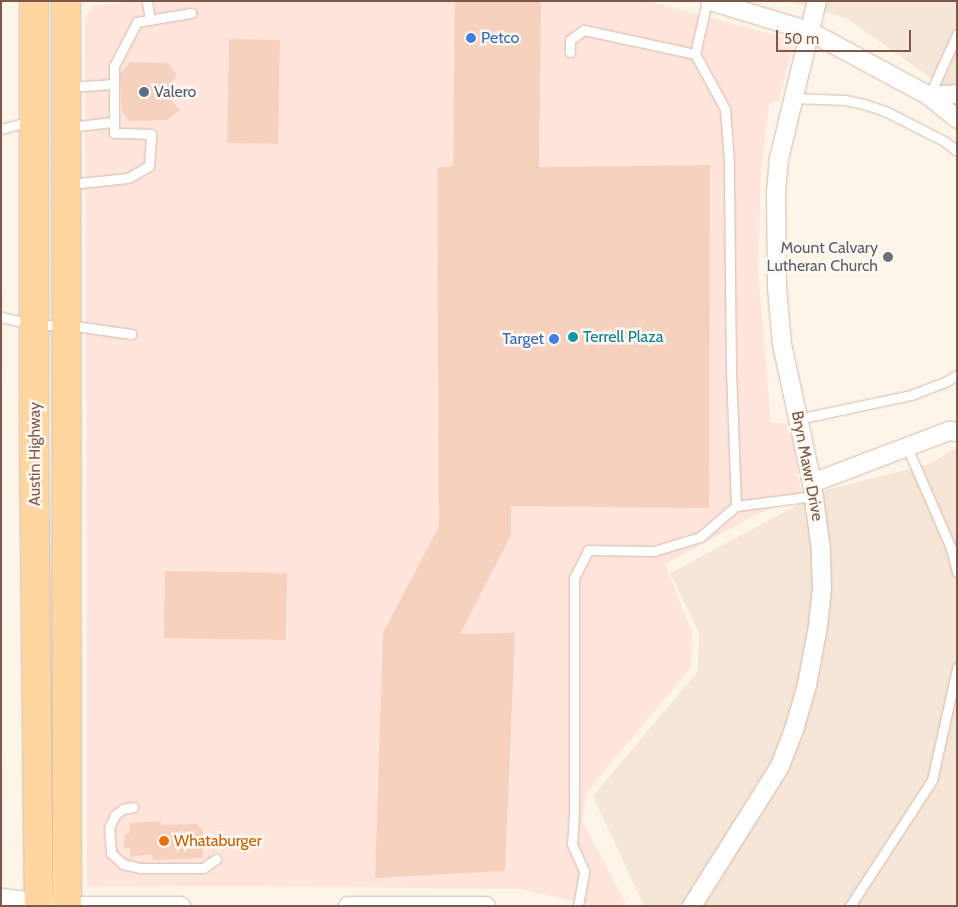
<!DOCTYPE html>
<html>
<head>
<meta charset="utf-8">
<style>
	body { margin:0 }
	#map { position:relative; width:958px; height:907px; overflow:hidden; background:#fef5e9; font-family:Cabin,sans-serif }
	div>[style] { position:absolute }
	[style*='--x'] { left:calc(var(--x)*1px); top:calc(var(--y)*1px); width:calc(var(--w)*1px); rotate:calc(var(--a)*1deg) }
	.residential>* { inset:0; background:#f6e6d7 }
	.commercial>* { inset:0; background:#ffe5dc }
	.building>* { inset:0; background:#f6d1be; transform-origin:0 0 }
	.roads { filter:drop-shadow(0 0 1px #d2bbad) drop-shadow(0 0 1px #d2bbad) }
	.lane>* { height:9px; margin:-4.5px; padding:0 4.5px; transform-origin:4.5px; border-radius:4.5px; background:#fff }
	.street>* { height:18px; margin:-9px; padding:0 9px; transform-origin:9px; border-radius:9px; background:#fff }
	.primary>* { height:28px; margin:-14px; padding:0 14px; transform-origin:14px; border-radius:14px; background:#ffd69f }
	.dots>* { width:14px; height:14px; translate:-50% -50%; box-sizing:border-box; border:2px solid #fff9f1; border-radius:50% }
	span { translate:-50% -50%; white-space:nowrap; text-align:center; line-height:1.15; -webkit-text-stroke:5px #fff9f1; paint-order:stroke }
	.shop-label { font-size:16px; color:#366cbe }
	.left { translate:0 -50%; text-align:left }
	.right { translate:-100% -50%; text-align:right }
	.service-label { font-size:16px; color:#4e5e75 }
	.worship-label { font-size:16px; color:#5b616d }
	.culture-label { font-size:16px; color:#0d838f }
	.street-label { font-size:16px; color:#7b584a }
	.food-label { font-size:16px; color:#c56008 }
	.frame { position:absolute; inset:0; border:2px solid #7b584a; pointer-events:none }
	.scale { position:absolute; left:776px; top:30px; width:135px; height:22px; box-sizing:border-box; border:2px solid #7b584a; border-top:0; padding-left:6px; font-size:15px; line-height:18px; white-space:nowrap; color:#7b584a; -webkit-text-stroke:4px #fff9f1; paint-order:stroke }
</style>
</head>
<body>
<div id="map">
	<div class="residential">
		<i style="clip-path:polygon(788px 1px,957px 1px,957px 99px,921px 71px,848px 19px)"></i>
		<i style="clip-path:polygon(957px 447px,957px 906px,644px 906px,593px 796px,698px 671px,699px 632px,670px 573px,826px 490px,930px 464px)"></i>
	</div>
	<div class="commercial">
		<i style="clip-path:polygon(139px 1px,647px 1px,794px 40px,779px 101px,769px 104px,761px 172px,758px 270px,771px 422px,790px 424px,801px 491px,665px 564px,692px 632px,691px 668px,586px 793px,582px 821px,627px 906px,595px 906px,519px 889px,235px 886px,87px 887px,85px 17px,93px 6px)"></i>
		<i style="clip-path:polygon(1px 292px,3px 292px,1px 477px)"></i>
		<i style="clip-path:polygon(1px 687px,4px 882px,1px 882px)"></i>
	</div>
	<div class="building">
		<i style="clip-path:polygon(455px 1px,541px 1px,539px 167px,710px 165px,709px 508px,511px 506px,511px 535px,460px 634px,515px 633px,505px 871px,375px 878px,383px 633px,439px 526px,437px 168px,453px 166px)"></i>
		<i style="left:229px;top:39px;width:51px;height:104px;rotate:1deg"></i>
		<i style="clip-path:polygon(130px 62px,168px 63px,177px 75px,168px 87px,168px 97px,180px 110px,167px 120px,129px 121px,122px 111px,120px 74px)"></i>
		<i style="left:165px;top:571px;width:122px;height:67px;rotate:1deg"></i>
		<i style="clip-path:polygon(161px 821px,161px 825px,197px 824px,203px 831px,203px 858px,153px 860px,152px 854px,130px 857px,130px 848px,124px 848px,125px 834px,129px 834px,130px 823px)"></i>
	</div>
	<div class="roads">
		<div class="lane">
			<i style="--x:147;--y:1;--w:19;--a:81"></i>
			<i style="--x:570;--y:52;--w:12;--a:-90"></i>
			<i style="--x:570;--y:40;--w:17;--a:-36"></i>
			<i style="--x:584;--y:30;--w:114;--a:12.2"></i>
			<i style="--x:68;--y:87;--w:45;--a:-3.8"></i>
			<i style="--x:929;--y:96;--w:68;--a:-65.7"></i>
			<i style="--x:794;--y:98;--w:51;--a:2.2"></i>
			<i style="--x:845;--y:100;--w:19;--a:12"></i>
			<i style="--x:864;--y:104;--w:24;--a:19"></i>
			<i style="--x:887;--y:112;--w:64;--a:27"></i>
			<i style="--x:944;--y:141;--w:16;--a:38"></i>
			<i style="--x:69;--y:127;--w:44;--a:-6.5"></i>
			<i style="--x:1;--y:129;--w:30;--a:-15"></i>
			<i style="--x:70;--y:184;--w:58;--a:-5.9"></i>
			<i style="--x:128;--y:178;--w:24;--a:-30"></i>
			<i style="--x:149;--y:166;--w:32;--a:-86"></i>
			<i style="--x:151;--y:134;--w:37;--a:-178"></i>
			<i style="--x:114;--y:133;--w:67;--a:-90"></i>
			<i style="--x:114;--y:66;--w:50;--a:-62.4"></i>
			<i style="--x:137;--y:22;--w:55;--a:-9.5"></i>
			<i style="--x:1;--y:317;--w:36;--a:13"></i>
			<i style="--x:36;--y:325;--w:32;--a:0"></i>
			<i style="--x:68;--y:325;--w:64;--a:8.1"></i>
			<i style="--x:798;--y:419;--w:116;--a:-12"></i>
			<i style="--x:911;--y:395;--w:39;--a:-21"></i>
			<i style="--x:947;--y:381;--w:12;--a:-31"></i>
			<i style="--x:907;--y:447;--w:110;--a:66.5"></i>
			<i style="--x:951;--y:548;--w:25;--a:76"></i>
			<i style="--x:736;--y:506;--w:79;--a:-7.3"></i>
			<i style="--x:133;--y:807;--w:10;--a:169"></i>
			<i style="--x:123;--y:809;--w:10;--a:143"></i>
			<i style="--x:115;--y:815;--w:14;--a:115"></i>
			<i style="--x:109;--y:828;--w:25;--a:85"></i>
			<i style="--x:111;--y:853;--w:16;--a:43"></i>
			<i style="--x:123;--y:864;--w:17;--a:13"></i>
			<i style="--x:140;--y:868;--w:63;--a:0"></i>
			<i style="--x:203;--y:868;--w:16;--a:-35"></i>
			<i style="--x:578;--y:906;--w:36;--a:-80"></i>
			<i style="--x:584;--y:871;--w:30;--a:-114"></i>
			<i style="--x:572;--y:844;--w:32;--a:-86"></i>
			<i style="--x:574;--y:812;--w:234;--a:-90"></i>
			<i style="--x:574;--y:578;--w:31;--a:-63"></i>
			<i style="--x:588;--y:550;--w:66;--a:0.9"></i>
			<i style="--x:654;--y:551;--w:48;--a:-16.9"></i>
			<i style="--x:700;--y:537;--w:48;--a:-40.7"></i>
			<i style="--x:736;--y:506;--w:137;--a:-92.1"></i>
			<i style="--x:731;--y:369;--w:208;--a:-90.6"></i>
			<i style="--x:729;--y:161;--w:52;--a:-94.4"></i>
			<i style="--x:725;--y:109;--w:63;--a:-118.6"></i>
			<i style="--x:695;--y:54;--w:54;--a:-77.2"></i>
			<i style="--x:850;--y:906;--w:150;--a:-56.9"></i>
			<i style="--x:932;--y:780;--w:115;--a:-77.4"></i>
		</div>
		<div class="street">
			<i style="--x:710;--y:1;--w:103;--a:16.9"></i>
			<i style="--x:809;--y:31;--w:136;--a:28.4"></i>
			<i style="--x:929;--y:96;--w:36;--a:39"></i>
			<i style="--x:929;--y:96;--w:28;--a:-4"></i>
			<i style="--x:812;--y:483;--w:147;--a:-20.8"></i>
			<i style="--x:949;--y:431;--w:8;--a:7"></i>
			<i style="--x:1;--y:898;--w:66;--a:6.9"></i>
			<i style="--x:67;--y:906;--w:114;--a:0"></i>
			<i style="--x:348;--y:906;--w:138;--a:0"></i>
			<i style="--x:692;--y:906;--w:165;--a:-57.8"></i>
			<i style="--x:780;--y:766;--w:39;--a:-69"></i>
			<i style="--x:794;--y:730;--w:47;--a:-73.9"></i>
			<i style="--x:807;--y:685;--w:60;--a:-79.4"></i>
			<i style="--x:818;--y:626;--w:38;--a:-84"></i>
			<i style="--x:822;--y:588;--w:38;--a:-92"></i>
			<i style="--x:821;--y:550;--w:68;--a:-97.7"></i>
			<i style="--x:812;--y:483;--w:142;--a:-102.2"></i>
			<i style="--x:782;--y:344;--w:56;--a:-95.1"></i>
			<i style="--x:777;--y:288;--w:96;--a:-90.6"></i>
			<i style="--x:776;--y:192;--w:33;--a:-85"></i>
			<i style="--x:779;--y:159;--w:163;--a:-76.5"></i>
		</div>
		<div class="primary">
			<i style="--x:34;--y:1;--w:449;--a:90"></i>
			<i style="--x:34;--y:450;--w:456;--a:89.4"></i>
			<i style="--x:66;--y:1;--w:905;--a:89.94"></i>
		</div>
	</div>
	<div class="dots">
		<i style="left:471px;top:38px;background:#3f7fe0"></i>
		<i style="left:144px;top:92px;background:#5c6f8a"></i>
		<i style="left:888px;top:257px;background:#6b7280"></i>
		<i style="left:573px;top:337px;background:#0f9aa8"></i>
		<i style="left:554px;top:339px;background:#3f7fe0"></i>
		<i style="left:164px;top:841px;background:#e8710a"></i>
	</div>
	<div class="shop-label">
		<span class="left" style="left:481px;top:38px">Petco</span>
		<span class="right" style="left:544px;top:339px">Target</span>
	</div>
	<div class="service-label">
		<span class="left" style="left:154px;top:92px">Valero</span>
	</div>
	<div class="worship-label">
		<span class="right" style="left:878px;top:257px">Mount Calvary<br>Lutheran Church</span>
	</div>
	<div class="culture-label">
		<span class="left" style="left:583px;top:337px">Terrell Plaza</span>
	</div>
	<div class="street-label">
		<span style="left:35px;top:454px;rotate:-90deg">Austin Highway</span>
		<span style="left:807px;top:466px;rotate:79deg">Bryn Mawr Drive</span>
	</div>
	<div class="food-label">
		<span class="left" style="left:174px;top:841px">Whataburger</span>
	</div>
	<div class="frame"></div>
	<div class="scale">50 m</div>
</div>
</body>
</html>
